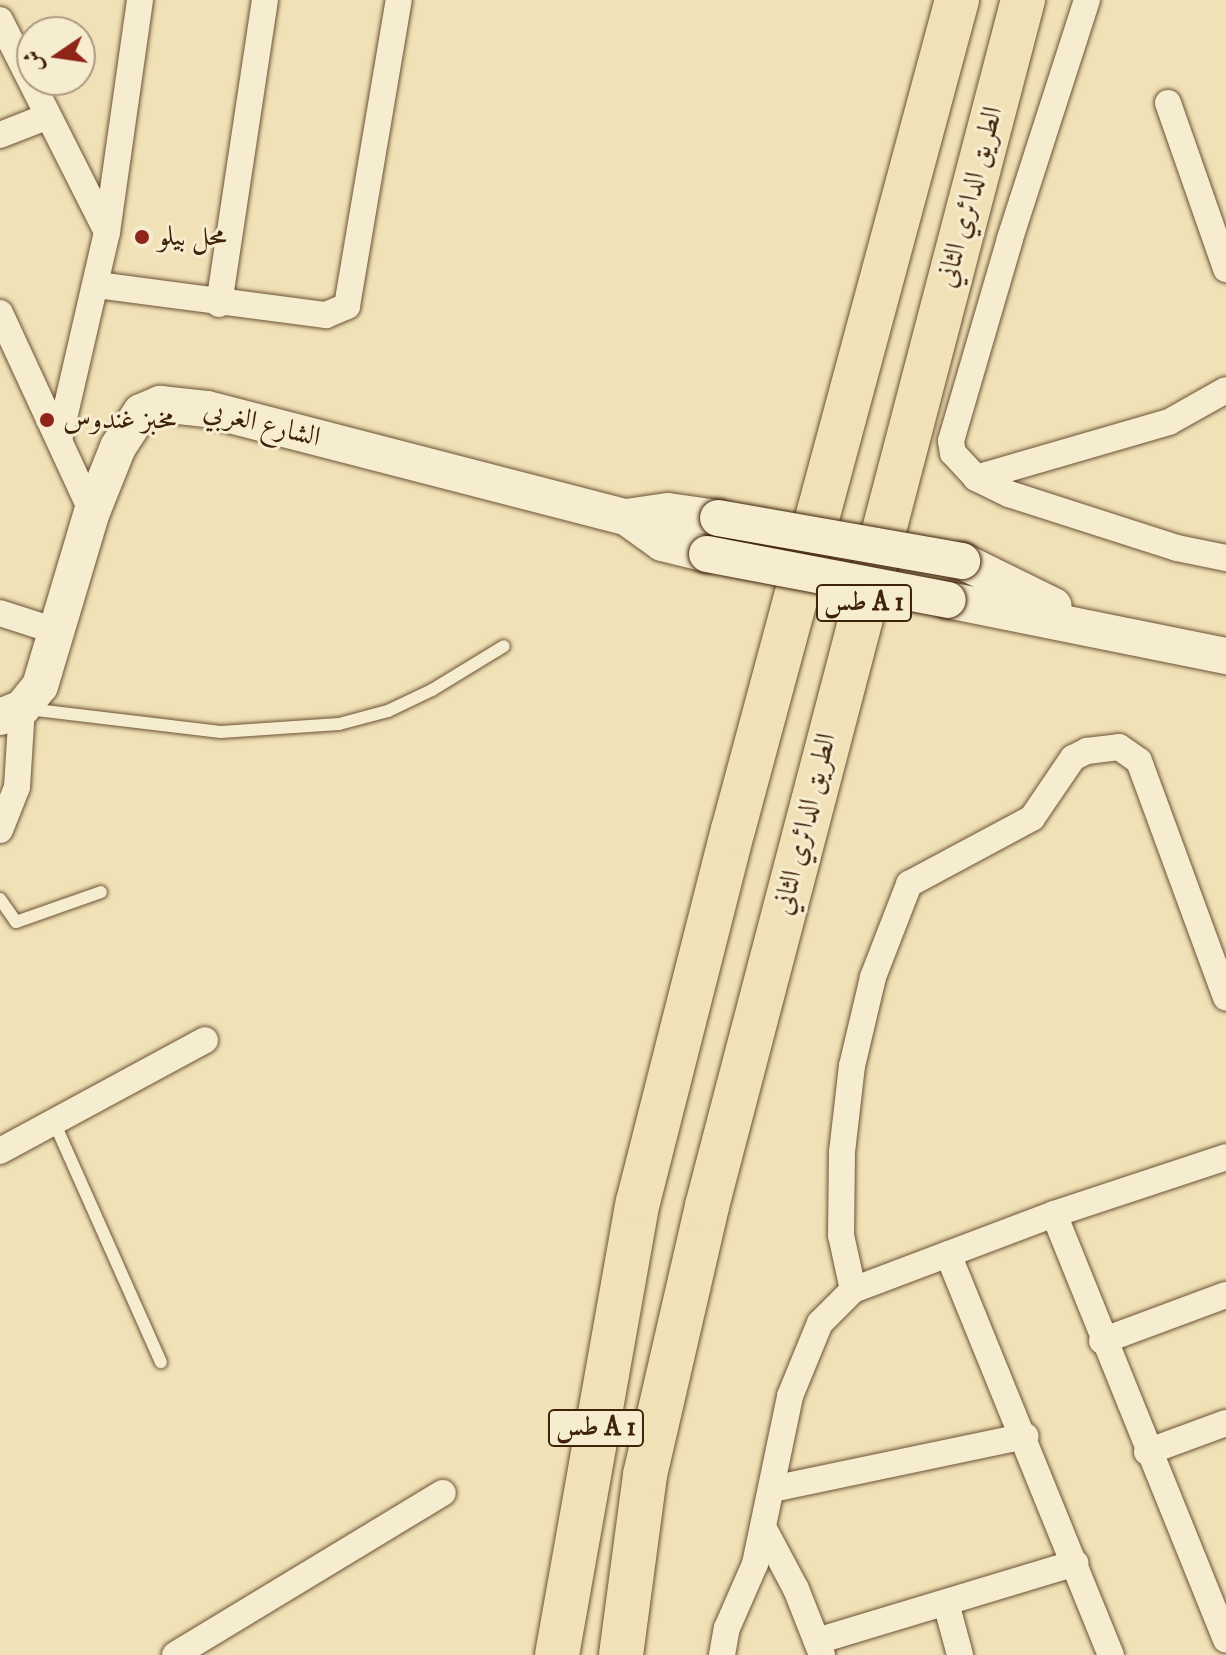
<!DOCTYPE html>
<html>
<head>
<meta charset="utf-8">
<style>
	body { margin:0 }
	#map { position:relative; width:1226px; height:1655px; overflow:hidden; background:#f1e1b6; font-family:"IM FELL DW Pica",Amiri,serif }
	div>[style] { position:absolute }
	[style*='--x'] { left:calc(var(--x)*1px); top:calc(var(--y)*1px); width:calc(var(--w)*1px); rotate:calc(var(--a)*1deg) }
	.roads { filter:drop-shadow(0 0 2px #6c5235) drop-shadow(0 0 2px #6c5235) }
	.lane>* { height:12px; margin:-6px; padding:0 6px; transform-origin:6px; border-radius:6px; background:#f6ecd0 }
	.street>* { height:26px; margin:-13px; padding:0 13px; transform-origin:13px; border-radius:13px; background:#f6ecd0 }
	.secondary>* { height:36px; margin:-18px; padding:0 18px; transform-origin:18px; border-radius:18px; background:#f6ecd0 }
	.highway>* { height:44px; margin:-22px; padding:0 22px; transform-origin:22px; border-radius:22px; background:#f1e1b6 }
	.bridges { filter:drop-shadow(0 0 2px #3f220a) drop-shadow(0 0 2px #3f220a) }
	.secondary-bridge>* { height:36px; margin:-18px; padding:0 18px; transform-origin:18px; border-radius:18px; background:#f6ecd0 }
	.dots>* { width:22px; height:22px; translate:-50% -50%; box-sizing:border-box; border:4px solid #f6ecd0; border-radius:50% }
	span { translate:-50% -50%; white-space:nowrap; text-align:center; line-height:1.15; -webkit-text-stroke:6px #f6ecd0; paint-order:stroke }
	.shield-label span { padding:2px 6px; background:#f6ecd0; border:2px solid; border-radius:6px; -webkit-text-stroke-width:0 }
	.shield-label { font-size:26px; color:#3f220a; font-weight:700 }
	.street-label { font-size:28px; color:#3f220a }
	.poi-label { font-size:28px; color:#3f220a }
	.left { translate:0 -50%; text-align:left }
	.north { position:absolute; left:16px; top:16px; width:80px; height:80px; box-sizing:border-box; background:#f6ecd0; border:2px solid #ad9b81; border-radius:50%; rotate:257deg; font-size:22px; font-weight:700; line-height:32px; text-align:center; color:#3f220a }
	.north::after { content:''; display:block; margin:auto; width:28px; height:36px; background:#8f2418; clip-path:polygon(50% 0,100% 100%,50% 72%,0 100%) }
</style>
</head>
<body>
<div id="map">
	<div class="roads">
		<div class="lane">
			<i style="--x:28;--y:709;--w:194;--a:6.8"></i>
			<i style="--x:221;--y:732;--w:118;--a:-3.9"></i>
			<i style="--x:339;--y:724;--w:51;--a:-14.9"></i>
			<i style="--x:388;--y:711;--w:49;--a:-25.5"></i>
			<i style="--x:432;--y:690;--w:84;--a:-31.4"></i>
			<i style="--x:0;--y:899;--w:28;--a:55"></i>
			<i style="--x:16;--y:922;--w:90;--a:-19.4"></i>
			<i style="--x:54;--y:1122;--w:263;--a:66"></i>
		</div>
		<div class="street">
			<i style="--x:1087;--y:0;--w:251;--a:107.9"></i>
			<i style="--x:1010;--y:239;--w:210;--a:106.3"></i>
			<i style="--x:951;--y:441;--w:12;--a:81"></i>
			<i style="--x:953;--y:453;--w:34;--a:47"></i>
			<i style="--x:976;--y:478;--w:37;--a:26"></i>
			<i style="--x:1009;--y:494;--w:176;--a:17.8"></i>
			<i style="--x:1177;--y:548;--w:50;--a:11.5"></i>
			<i style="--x:0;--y:20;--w:237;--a:63.2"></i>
			<i style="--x:107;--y:232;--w:213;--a:103"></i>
			<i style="--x:1168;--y:103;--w:176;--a:70.7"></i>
			<i style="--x:0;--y:135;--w:49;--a:-21.4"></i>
			<i style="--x:107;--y:232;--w:234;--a:-81.9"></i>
			<i style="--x:97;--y:285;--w:231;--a:7.5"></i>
			<i style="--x:326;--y:315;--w:23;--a:-23"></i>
			<i style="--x:347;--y:306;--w:310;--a:-80.4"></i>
			<i style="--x:219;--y:304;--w:307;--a:-81.4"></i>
			<i style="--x:0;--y:313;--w:219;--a:65.2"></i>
			<i style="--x:976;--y:478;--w:201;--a:-16.2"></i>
			<i style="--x:1169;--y:422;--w:65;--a:-29.3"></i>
			<i style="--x:0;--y:613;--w:59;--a:17.8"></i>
			<i style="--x:0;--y:830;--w:46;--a:-68.4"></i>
			<i style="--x:17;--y:787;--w:79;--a:-86.4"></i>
			<i style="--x:0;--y:1151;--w:233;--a:-28.4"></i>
			<i style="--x:1054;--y:1214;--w:459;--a:68"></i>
			<i style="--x:948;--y:1254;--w:433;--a:67.9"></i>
			<i style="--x:853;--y:1290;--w:56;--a:-102.3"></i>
			<i style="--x:841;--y:1235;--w:83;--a:-89.3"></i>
			<i style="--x:842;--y:1152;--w:87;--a:-83.4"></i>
			<i style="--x:852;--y:1066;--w:91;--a:-76.7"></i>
			<i style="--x:873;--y:977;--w:100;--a:-68.8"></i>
			<i style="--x:909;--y:884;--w:140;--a:-28.2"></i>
			<i style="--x:1032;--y:818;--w:73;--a:-55.7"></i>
			<i style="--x:1073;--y:758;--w:16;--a:-27"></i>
			<i style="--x:1087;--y:751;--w:32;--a:-7"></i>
			<i style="--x:1119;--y:747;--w:24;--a:35"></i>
			<i style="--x:1139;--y:761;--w:252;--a:69.8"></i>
			<i style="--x:1102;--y:1341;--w:132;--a:-20.4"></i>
			<i style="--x:1147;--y:1452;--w:84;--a:-20.2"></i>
			<i style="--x:772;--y:1489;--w:259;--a:-11.8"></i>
			<i style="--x:763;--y:1527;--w:70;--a:62"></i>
			<i style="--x:796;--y:1589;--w:71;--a:68.5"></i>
			<i style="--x:946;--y:1603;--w:54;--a:74.9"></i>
			<i style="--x:817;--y:1641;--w:270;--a:-16.8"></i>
			<i style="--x:175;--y:1655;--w:313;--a:-31.2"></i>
			<i style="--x:722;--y:1655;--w:27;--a:-80"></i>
			<i style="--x:727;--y:1628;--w:70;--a:-66.4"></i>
			<i style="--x:755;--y:1564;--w:172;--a:-78.2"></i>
			<i style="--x:790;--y:1396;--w:79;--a:-67.7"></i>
			<i style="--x:820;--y:1323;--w:47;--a:-45"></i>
			<i style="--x:853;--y:1290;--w:215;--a:-20.7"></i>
			<i style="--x:1054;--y:1214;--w:181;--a:-18.3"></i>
		</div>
		<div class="secondary">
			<i style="--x:626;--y:517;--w:42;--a:-8.1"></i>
			<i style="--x:668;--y:511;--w:50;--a:8"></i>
			<i style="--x:962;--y:561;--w:102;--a:26.1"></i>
			<i style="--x:948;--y:600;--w:284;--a:11.4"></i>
			<i style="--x:0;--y:717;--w:24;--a:-22"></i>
			<i style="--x:22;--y:708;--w:28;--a:-51"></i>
			<i style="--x:40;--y:686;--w:182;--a:-73.4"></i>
			<i style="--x:92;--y:512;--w:70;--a:-68.2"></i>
			<i style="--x:118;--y:447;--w:42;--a:-56.7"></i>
			<i style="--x:141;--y:412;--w:21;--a:-23"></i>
			<i style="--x:160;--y:404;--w:47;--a:6.1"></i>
			<i style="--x:207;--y:409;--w:433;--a:14.5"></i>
			<i style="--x:626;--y:517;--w:44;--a:35.8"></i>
			<i style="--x:662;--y:543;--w:46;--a:13.7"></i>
		</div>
		<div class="highway">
			<i style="--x:557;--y:1655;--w:460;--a:-79.9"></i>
			<i style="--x:638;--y:1202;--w:384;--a:-75.7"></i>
			<i style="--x:733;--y:830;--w:860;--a:-74.9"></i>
			<i style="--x:621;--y:1655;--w:182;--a:-82.4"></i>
			<i style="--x:645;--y:1475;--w:276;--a:-77"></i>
			<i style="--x:707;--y:1206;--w:1247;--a:-75.32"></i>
		</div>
	</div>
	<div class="bridges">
		<div class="secondary-bridge">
			<i style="--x:718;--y:518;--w:248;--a:10"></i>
			<i style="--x:707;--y:554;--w:245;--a:10.8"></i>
		</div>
	</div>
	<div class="dots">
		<i style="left:142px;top:237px;background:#8f2418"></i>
		<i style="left:47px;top:420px;background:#8f2418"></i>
	</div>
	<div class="shield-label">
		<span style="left:864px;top:603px">طس A 1</span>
		<span style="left:596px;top:1428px">طس A 1</span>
	</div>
	<div class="street-label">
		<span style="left:970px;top:197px;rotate:-75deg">الطريق الدائري الثاني</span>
		<span style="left:262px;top:424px;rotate:14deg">الشارع الغربي</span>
		<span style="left:805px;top:824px;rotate:-76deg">الطريق الدائري الثاني</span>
	</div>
	<div class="poi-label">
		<span class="left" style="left:158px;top:237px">محل بيلو</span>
		<span class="left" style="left:63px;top:420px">مخبز غندوس</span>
	</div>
	<div class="north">ش</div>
</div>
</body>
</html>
